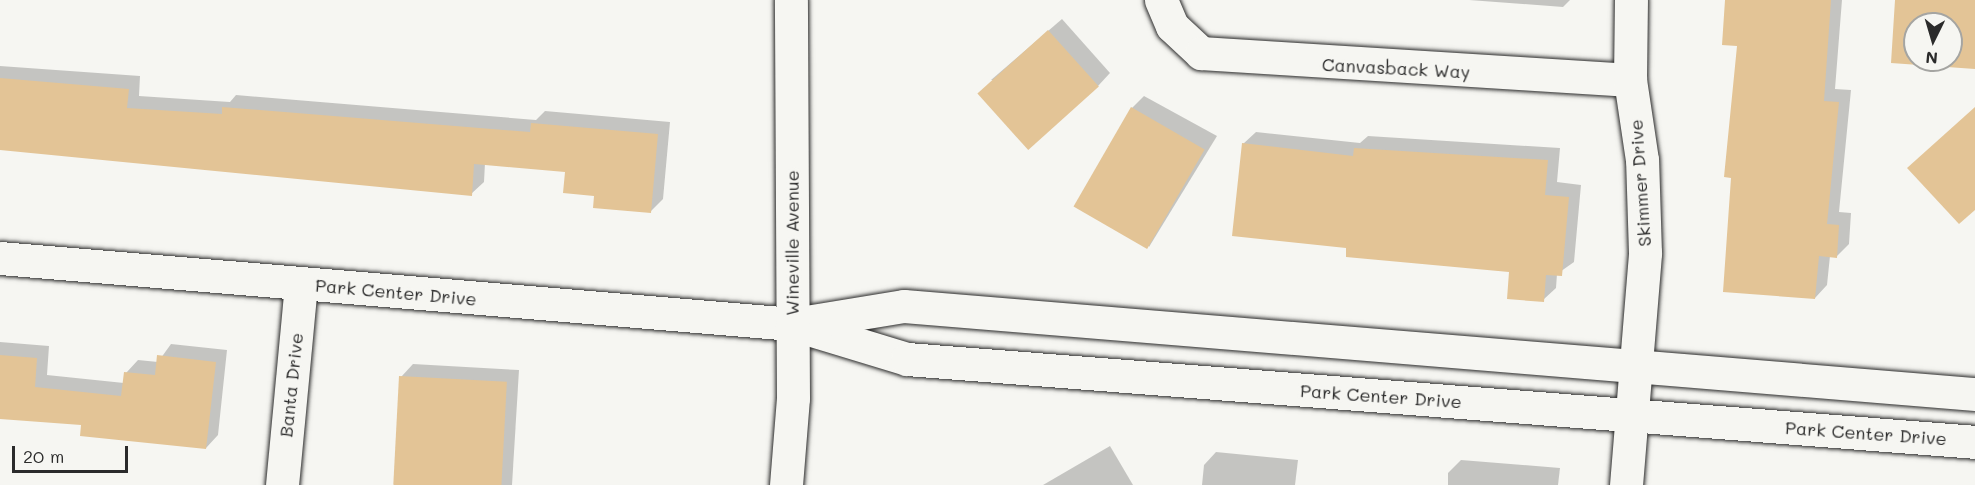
<!DOCTYPE html>
<html>
<head>
<meta charset="utf-8">
<style>
	body { margin:0 }
	#map { position:relative; width:1975px; height:485px; overflow:hidden; background:#f6f6f2; font-family:Mali,sans-serif }
	div>[style] { position:absolute }
	[style*='--x'] { left:calc(var(--x)*1px); top:calc(var(--y)*1px); width:calc(var(--w)*1px); rotate:calc(var(--a)*1deg) }
	.shadow>* { inset:0; background:#0003 }
	.building>* { inset:0; background:#e3c496; transform-origin:0 0 }
	.roads { filter:drop-shadow(0 0 2px #2b2b2b) drop-shadow(0 0 2px #2b2b2b) }
	.street>* { height:33px; margin:-16.5px; padding:0 16.5px; transform-origin:16.5px; border-radius:16.5px; background:#f6f6f2 }
	.secondary>* { height:33px; margin:-16.5px; padding:0 16.5px; transform-origin:16.5px; border-radius:16.5px; background:#f6f6f2 }
	span { translate:-50% -50%; white-space:nowrap; text-align:center; line-height:1.15; -webkit-text-stroke:6px #f6f6f2; paint-order:stroke }
	.street-label { font-size:18px; color:#2b2b2b }
	.north { position:absolute; left:1903px; top:12px; width:60px; height:60px; box-sizing:border-box; background:#f6f6f2; border:2px solid #a5a5a2; border-radius:50%; rotate:185deg; font-size:16px; font-weight:700; line-height:24px; text-align:center; color:#2b2b2b }
	.north::after { content:''; display:block; margin:auto; width:21px; height:27px; background:#2b2b2b; clip-path:polygon(50% 0,100% 100%,50% 72%,0 100%) }
	.scale { position:absolute; left:12px; top:446px; width:116px; height:27px; box-sizing:border-box; border:3px solid #2b2b2b; border-top:0; padding-left:8px; font-size:18px; line-height:21px; white-space:nowrap; color:#2b2b2b; -webkit-text-stroke:4px #f6f6f2; paint-order:stroke }
</style>
</head>
<body>
<div id="map">
	<div class="shadow">
		<i style="clip-path:polygon(1469px 0,1570px 0,1563px 7px)"></i>
		<i style="clip-path:polygon(1727px 0,1842px 0,1835px 89px,1851px 90px,1839px 212px,1851px 213px,1849px 244px,1837px 256px,1830px 256px,1827px 285px,1815px 298px,1733px 177px,1738px 44px)"></i>
		<i style="clip-path:polygon(1062px 19px,1110px 73px,1098px 86px,991px 80px)"></i>
		<i style="clip-path:polygon(0 66px,140px 76px,139px 96px,230px 102px,236px 95px,536px 120px,545px 111px,670px 122px,663px 199px,651px 211px,596px 195px,567px 170px,485px 163px,484px 182px,471px 194px,0 149px)"></i>
		<i style="clip-path:polygon(1144px 96px,1217px 136px,1149px 247px,1132px 108px)"></i>
		<i style="clip-path:polygon(1256px 132px,1360px 143px,1368px 136px,1560px 148px,1557px 182px,1581px 185px,1574px 262px,1557px 274px,1556px 288px,1543px 300px,1511px 271px,1348px 246px,1243px 144px)"></i>
		<i style="clip-path:polygon(0 342px,49px 346px,47px 375px,124px 383px,126px 373px,138px 360px,158px 362px,171px 344px,227px 350px,218px 435px,206px 448px,83px 424px,0 418px)"></i>
		<i style="clip-path:polygon(413px 364px,519px 370px,512px 485px,394px 485px,401px 377px)"></i>
		<i style="clip-path:polygon(1110px 446px,1133px 485px,1043px 485px)"></i>
		<i style="clip-path:polygon(1216px 452px,1298px 460px,1295px 485px,1202px 485px,1204px 465px)"></i>
		<i style="clip-path:polygon(1461px 460px,1560px 468px,1558px 485px,1448px 485px,1448px 473px)"></i>
	</div>
	<div class="building">
		<i style="clip-path:polygon(1725px 0,1831px 0,1824px 101px,1839px 102px,1827px 224px,1839px 225px,1837px 258px,1819px 256px,1815px 299px,1723px 292px,1731px 178px,1724px 177px,1737px 46px,1722px 45px)"></i>
		<i style="clip-path:polygon(evenodd,1895px 0,1975px 0,1975px 69px,1891px 63px,1895px 0,1915px 24px,1951px 24px,1951px 60px,1915px 60px,1915px 24px)"></i>
		<i style="left:1048px;top:30px;width:76px;height:95px;rotate:48deg"></i>
		<i style="clip-path:polygon(0 78px,129px 89px,127px 108px,222px 114px,222px 107px,530px 132px,531px 123px,658px 134px,651px 213px,593px 208px,594px 196px,563px 193px,565px 172px,474px 164px,472px 196px,0 150px)"></i>
		<i style="left:1131px;top:107px;width:85px;height:115px;rotate:30deg"></i>
		<i style="clip-path:polygon(1975px 107px,1975px 210px,1959px 224px,1907px 168px)"></i>
		<i style="clip-path:polygon(1242px 143px,1353px 156px,1354px 148px,1548px 160px,1545px 195px,1569px 197px,1562px 276px,1546px 275px,1544px 302px,1507px 299px,1509px 272px,1346px 257px,1346px 248px,1232px 236px)"></i>
		<i style="clip-path:polygon(0 355px,37px 358px,35px 387px,121px 396px,124px 372px,155px 375px,157px 355px,216px 362px,206px 449px,80px 436px,81px 425px,0 419px)"></i>
		<i style="left:399px;top:376px;width:108px;height:109px;rotate:3deg"></i>
	</div>
	<div class="roads">
		<div class="street">
			<i style="--x:1161;--y:0;--w:28;--a:67"></i>
			<i style="--x:1172;--y:26;--w:40;--a:43"></i>
			<i style="--x:1201;--y:53;--w:430;--a:3.6"></i>
			<i style="--x:282;--y:485;--w:202;--a:-84.6"></i>
			<i style="--x:1626;--y:485;--w:233;--a:-85.3"></i>
			<i style="--x:1645;--y:253;--w:93;--a:-91.8"></i>
			<i style="--x:1642;--y:160;--w:81;--a:-98.5"></i>
			<i style="--x:1630;--y:80;--w:80;--a:-89.3"></i>
		</div>
		<div class="secondary">
			<i style="--x:0;--y:258;--w:795;--a:4.76"></i>
			<i style="--x:792;--y:324;--w:120;--a:16.9"></i>
			<i style="--x:907;--y:359;--w:1071;--a:4.44"></i>
			<i style="--x:800;--y:323;--w:105;--a:-9.3"></i>
			<i style="--x:904;--y:306;--w:1075;--a:4.7"></i>
			<i style="--x:786;--y:485;--w:87;--a:-85.4"></i>
			<i style="--x:793;--y:398;--w:398;--a:-90.3"></i>
		</div>
	</div>
	<div class="street-label">
		<span style="left:1396px;top:68px;rotate:3deg">Canvasback Way</span>
		<span style="left:1640px;top:183px;rotate:-94deg">Skimmer Drive</span>
		<span style="left:792px;top:243px;rotate:-90deg">Wineville Avenue</span>
		<span style="left:396px;top:292px;rotate:5deg">Park Center Drive</span>
		<span style="left:291px;top:385px;rotate:-84deg">Banta Drive</span>
		<span style="left:1381px;top:396px;rotate:4deg">Park Center Drive</span>
		<span style="left:1866px;top:433px;rotate:4deg">Park Center Drive</span>
	</div>
	<div class="north">N</div>
	<div class="scale">20 m</div>
</div>
</body>
</html>
